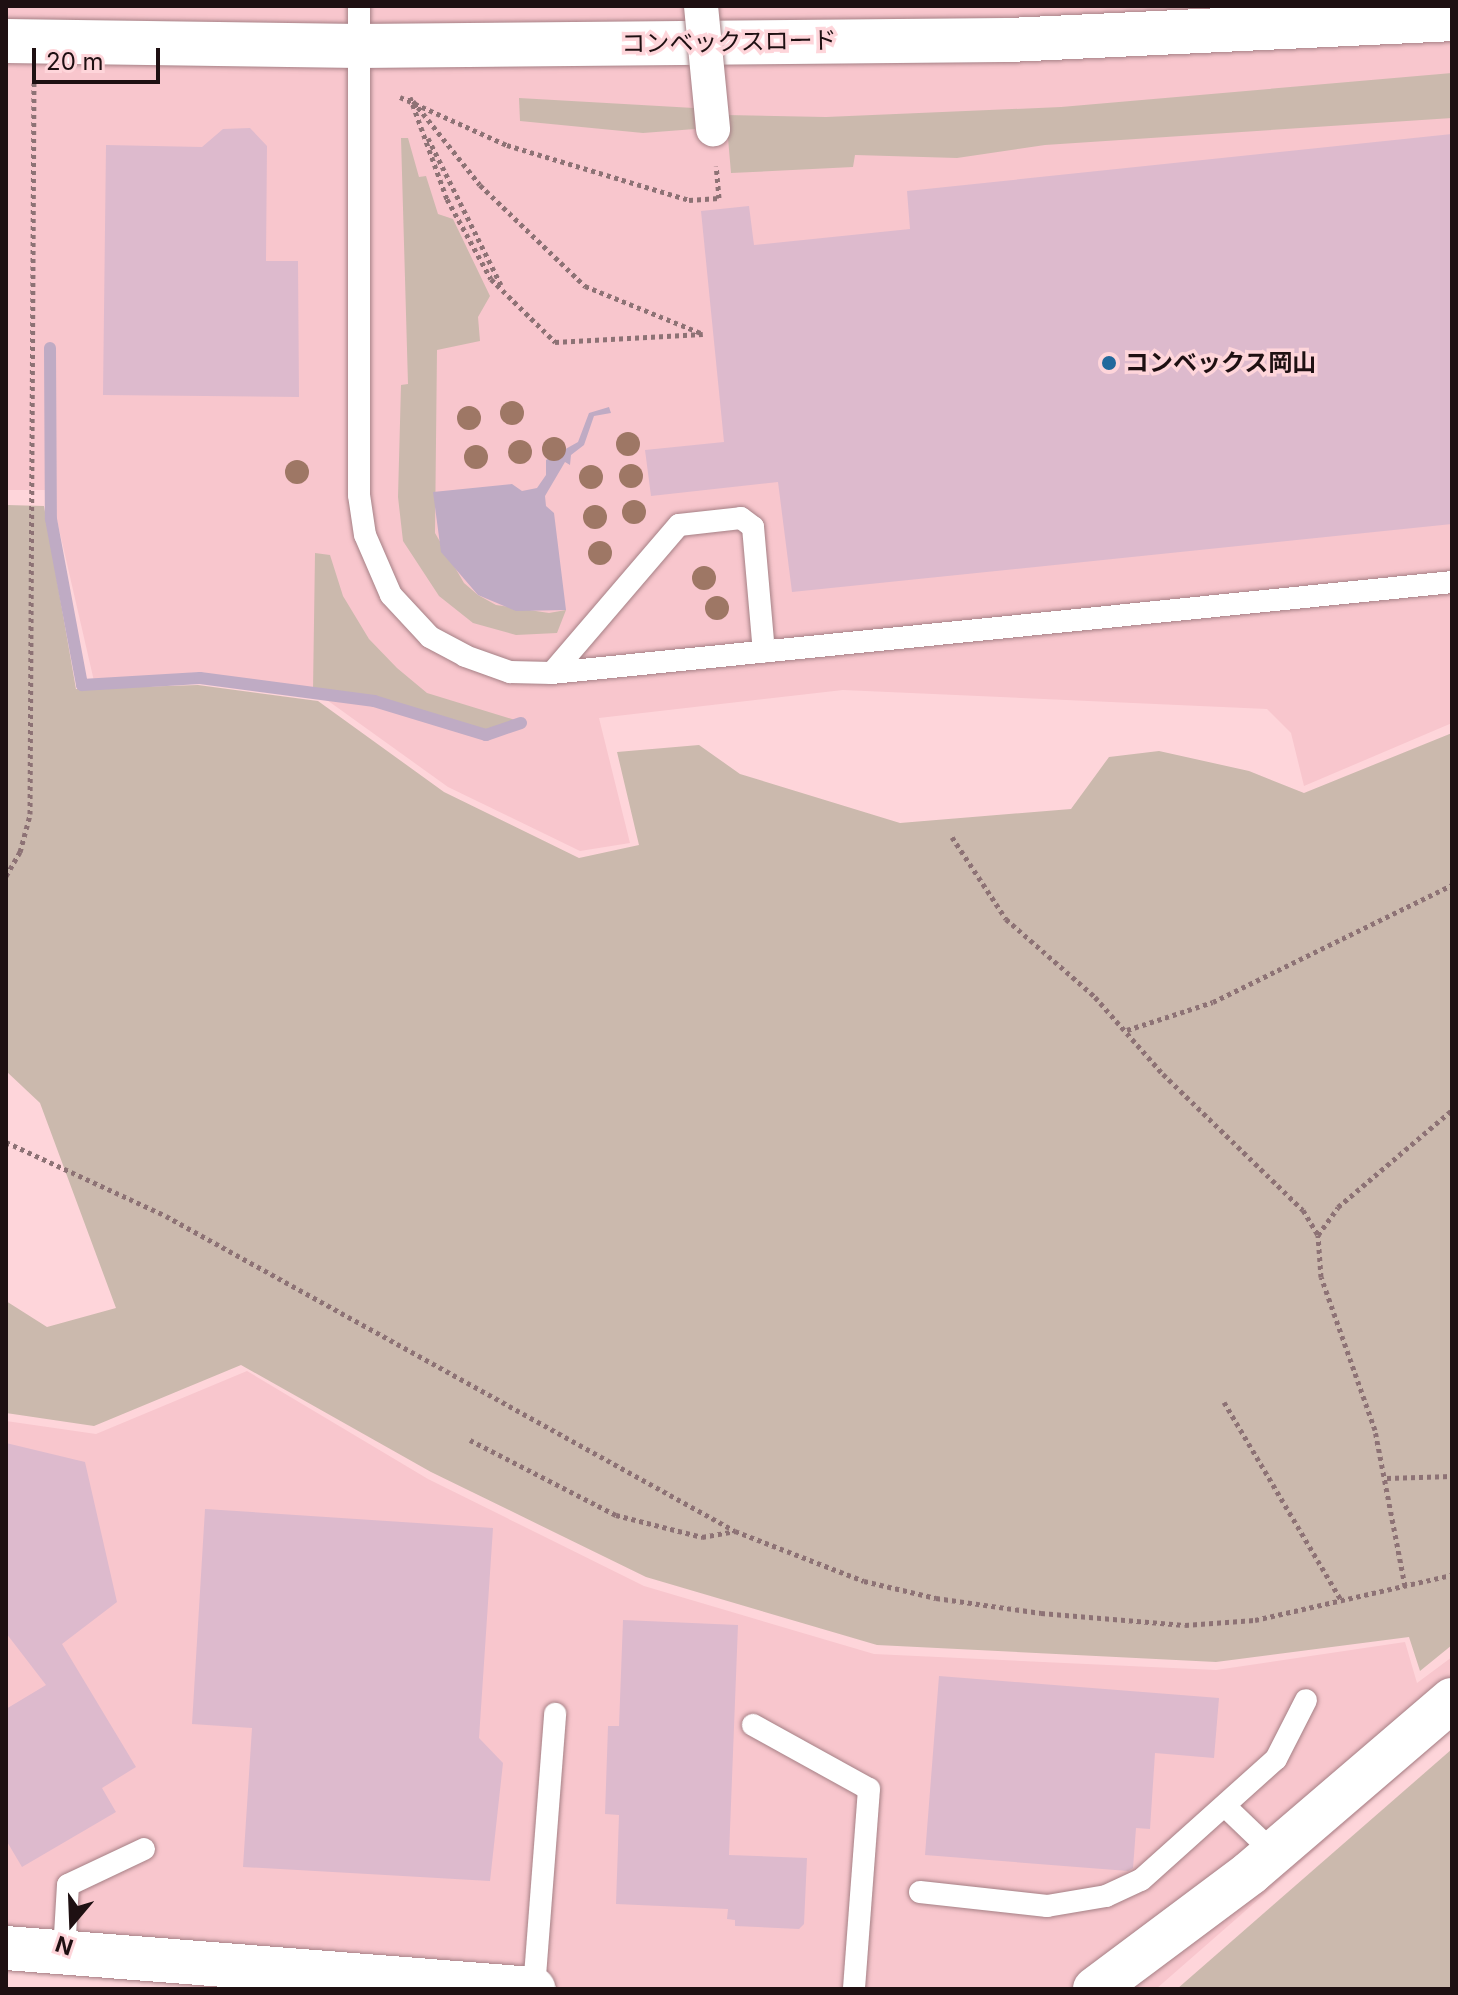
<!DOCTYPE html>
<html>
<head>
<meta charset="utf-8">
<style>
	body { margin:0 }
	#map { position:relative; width:1458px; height:1995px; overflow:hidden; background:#fed5da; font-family:Inter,"Noto Sans JP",sans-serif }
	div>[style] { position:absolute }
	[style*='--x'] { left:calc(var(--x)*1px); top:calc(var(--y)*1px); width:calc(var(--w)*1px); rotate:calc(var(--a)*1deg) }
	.built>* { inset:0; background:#f8c6cd }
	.green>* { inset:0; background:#cbb9ad }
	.water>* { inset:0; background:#bfabc4 }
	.stream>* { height:12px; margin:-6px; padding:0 6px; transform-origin:6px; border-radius:6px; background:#bfabc4 }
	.building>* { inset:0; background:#ddbacd }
	.path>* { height:5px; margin-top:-2.5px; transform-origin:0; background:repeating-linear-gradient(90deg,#8d7275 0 4px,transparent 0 8px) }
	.roads { filter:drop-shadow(0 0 2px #a58085) drop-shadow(0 0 2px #a58085) }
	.service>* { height:22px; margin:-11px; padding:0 11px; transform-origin:11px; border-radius:11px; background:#fff }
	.tertiary>* { height:44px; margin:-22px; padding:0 22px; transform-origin:22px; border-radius:22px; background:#fff }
	.bridges { filter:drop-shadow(0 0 2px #a58085) drop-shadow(0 0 2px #a58085) }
	.pedestrian-bridge>* { height:34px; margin:-17px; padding:0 17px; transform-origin:17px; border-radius:17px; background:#fff }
	.trees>* { width:24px; height:24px; margin:-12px; border-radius:50%; background:#9e7765 }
	.dots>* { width:22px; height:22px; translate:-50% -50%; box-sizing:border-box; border:4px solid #fed5da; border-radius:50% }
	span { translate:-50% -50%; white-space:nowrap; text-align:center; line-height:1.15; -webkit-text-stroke:7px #fed5da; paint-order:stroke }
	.street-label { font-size:24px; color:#1e1012 }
	.poi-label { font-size:24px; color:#1e1012; font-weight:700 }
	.left { translate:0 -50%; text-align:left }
	.frame { position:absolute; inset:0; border:8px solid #1e1012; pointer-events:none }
	.north { position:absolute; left:32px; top:1883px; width:80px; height:80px; -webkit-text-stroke:6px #fed5da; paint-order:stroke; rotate:199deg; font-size:22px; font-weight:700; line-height:32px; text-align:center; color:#1e1012 }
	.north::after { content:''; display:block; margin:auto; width:28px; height:36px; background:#1e1012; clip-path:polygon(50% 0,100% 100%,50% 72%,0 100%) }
	.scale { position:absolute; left:32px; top:48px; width:128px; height:36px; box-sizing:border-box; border:4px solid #1e1012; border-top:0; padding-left:10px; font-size:24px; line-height:28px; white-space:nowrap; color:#1e1012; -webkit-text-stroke:6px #fed5da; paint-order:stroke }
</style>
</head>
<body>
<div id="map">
	<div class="built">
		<i style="clip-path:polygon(6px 6px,1452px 6px,1452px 723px,1304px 786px,1291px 733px,1267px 709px,843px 690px,599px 718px,630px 843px,580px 851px,448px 787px,313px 690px,199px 674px,94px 681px,50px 490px,6px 490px)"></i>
		<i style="clip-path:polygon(247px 1371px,428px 1479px,644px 1586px,874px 1654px,1216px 1670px,1405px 1642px,1417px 1683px,1452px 1657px,1452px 1730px,1156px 1989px,238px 1989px,6px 1971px,6px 1421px,96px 1434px)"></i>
	</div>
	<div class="green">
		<i style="clip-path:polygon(1452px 73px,1452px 118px,1045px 145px,957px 158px,855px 155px,853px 167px,731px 173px,726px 115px,826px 117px,1061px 107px)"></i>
		<i style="clip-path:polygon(519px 98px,694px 108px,695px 129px,643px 133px,520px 121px)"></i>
		<i style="clip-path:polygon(401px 138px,408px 138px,419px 177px,426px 176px,438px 214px,453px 219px,490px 296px,478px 317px,480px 341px,437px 350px,435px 533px,464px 583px,478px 595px,496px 605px,549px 613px,566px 610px,557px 633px,516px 635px,473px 623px,439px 596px,403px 541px,398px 497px,401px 385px,408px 384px)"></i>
		<i style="clip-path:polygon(7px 505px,44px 506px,76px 689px,198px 685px,318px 701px,444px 792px,579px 858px,639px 845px,617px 752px,699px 745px,740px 774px,900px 823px,1071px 809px,1109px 757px,1159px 751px,1249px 771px,1304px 793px,1452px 733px,1452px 1645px,1420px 1671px,1409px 1637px,1216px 1662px,877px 1645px,646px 1577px,431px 1472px,241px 1365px,94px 1426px,6px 1413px,6px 1301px,47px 1327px,116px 1308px,40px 1103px,6px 1071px)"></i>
		<i style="clip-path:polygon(315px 553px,330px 555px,343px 596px,369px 639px,397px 668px,427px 693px,515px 720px,513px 725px,484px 731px,389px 700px,313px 690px)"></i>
		<i style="clip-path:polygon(1452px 1749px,1452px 1989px,1177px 1989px)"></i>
	</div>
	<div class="water">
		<i style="clip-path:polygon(609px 407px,611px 413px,594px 416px,584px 445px,571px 455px,570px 465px,565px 462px,545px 496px,546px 506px,554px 513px,566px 610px,516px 611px,478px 595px,441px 552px,433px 492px,512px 484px,522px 491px,537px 488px,546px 475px,546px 460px,578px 442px,589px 413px)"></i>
	</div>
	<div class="stream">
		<i style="--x:50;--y:348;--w:171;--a:89.7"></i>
		<i style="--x:51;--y:519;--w:169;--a:79.4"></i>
		<i style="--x:82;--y:685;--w:118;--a:-3.4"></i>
		<i style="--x:200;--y:678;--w:176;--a:7.5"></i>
		<i style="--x:374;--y:701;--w:117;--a:16.9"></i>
		<i style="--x:486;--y:735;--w:37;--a:-19"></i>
	</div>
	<div class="building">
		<i style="clip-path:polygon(250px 128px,267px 146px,266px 261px,298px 261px,299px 397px,103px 395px,106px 145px,202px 147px,223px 129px)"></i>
		<i style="clip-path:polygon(1452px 134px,1452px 524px,792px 592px,778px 482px,651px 496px,645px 450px,724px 442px,701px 211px,749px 206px,754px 245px,910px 229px,907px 191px)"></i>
		<i style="clip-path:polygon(6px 1443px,85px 1462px,117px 1602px,62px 1644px,136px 1767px,102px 1788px,116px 1812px,22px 1867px,6px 1840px,6px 1709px,46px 1685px,6px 1633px)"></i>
		<i style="clip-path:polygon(205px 1509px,493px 1528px,479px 1738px,503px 1763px,490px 1881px,243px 1867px,252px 1728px,192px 1724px)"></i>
		<i style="clip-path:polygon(623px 1620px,738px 1625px,729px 1855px,807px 1858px,804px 1924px,799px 1929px,735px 1926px,735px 1920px,727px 1919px,728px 1909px,616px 1904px,619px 1815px,605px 1814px,608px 1726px,619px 1726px)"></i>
		<i style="clip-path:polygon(939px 1676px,1219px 1698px,1214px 1758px,1155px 1753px,1150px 1829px,1136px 1828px,1133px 1868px,1128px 1871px,925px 1855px)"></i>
	</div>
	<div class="path">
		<i style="--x:400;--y:97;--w:117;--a:24.2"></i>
		<i style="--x:507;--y:145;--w:190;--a:16.8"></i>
		<i style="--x:689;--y:200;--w:30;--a:-4"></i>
		<i style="--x:719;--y:198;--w:32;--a:-95"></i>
		<i style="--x:410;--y:97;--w:109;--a:70.1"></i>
		<i style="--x:447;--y:199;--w:91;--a:61.2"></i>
		<i style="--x:491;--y:279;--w:90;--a:44.5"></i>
		<i style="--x:555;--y:342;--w:148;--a:-3.1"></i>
		<i style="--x:413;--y:101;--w:107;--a:51.4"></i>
		<i style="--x:480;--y:185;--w:146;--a:43.9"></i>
		<i style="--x:585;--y:286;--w:125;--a:22.1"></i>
		<i style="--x:428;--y:138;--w:164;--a:63.6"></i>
		<i style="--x:952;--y:837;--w:98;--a:56.6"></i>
		<i style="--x:1006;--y:919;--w:118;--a:41.2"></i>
		<i style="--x:1095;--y:997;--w:103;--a:48.6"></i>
		<i style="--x:1163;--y:1074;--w:195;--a:44.2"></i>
		<i style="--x:1303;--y:1210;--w:29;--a:59"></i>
		<i style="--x:6;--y:876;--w:28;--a:-60"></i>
		<i style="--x:20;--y:852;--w:39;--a:-75"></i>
		<i style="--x:30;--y:814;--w:731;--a:-89.69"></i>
		<i style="--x:1127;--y:1030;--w:90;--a:-18"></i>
		<i style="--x:1213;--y:1002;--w:266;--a:-26.1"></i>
		<i style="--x:6;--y:1142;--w:176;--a:24.8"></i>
		<i style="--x:166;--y:1216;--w:650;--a:28.97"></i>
		<i style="--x:735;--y:1531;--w:138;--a:21.2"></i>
		<i style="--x:864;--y:1581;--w:74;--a:13.3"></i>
		<i style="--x:936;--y:1598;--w:106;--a:8.1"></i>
		<i style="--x:1041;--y:1613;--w:144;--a:4.8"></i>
		<i style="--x:1185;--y:1625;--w:70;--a:-4.1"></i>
		<i style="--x:1255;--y:1620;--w:202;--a:-12.9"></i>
		<i style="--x:1224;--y:1402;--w:230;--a:59.4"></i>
		<i style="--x:470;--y:1440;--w:164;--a:27.2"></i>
		<i style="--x:616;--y:1515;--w:89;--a:14.3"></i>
		<i style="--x:702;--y:1537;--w:34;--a:-10"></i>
		<i style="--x:1387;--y:1478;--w:65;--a:-1.8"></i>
		<i style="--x:1405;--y:1586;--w:159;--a:-100.9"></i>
		<i style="--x:1375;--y:1430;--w:162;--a:-109.4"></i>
		<i style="--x:1321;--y:1277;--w:42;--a:-94.1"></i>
		<i style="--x:1318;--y:1235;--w:34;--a:-54"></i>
		<i style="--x:1338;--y:1207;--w:150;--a:-40.4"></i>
	</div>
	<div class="roads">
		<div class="service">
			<i style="--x:359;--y:6;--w:489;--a:90"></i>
			<i style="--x:359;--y:495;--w:40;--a:81.5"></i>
			<i style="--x:365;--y:535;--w:65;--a:66.6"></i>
			<i style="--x:391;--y:595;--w:57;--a:47.1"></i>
			<i style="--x:430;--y:637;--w:40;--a:28"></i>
			<i style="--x:465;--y:656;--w:48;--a:19.6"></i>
			<i style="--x:510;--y:672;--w:42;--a:1.4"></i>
			<i style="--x:552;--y:673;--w:905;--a:-5.77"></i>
			<i style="--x:552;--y:673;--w:195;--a:-49.4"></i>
			<i style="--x:679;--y:525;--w:62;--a:-6.4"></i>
			<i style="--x:741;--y:518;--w:15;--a:37"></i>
			<i style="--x:753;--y:527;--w:125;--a:85"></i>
			<i style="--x:753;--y:1725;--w:132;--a:28.9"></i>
			<i style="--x:869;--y:1789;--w:201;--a:94.3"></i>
			<i style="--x:1227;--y:1808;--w:65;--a:43.8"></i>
			<i style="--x:920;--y:1892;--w:128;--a:6.3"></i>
			<i style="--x:1047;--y:1906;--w:60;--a:-9.6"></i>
			<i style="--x:1106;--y:1896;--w:38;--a:-25"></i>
			<i style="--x:1141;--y:1880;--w:181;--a:-41.9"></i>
			<i style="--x:1276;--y:1759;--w:66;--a:-63"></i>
			<i style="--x:64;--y:1952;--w:67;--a:-86.6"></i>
			<i style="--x:68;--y:1885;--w:84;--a:-25.3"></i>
			<i style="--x:534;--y:1989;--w:276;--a:-85.6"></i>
		</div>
		<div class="tertiary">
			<i style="--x:6;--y:41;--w:353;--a:0.8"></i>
			<i style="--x:359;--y:46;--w:650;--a:-0.53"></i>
			<i style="--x:1009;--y:40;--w:443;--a:-2.7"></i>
			<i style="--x:6;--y:1948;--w:529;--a:4.45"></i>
			<i style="--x:1095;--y:1989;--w:194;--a:-36.8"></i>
			<i style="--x:1250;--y:1873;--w:266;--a:-40.6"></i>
		</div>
	</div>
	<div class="bridges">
		<div class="pedestrian-bridge">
			<i style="--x:701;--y:6;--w:124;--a:84.4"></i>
		</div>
	</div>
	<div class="trees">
		<i style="left:512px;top:413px"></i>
		<i style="left:469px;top:418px"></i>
		<i style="left:628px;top:444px"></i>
		<i style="left:554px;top:449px"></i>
		<i style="left:520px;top:452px"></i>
		<i style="left:476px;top:457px"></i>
		<i style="left:297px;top:472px"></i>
		<i style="left:631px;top:476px"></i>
		<i style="left:591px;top:477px"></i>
		<i style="left:634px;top:512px"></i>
		<i style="left:595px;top:517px"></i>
		<i style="left:600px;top:553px"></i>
		<i style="left:704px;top:578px"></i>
		<i style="left:717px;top:608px"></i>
	</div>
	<div class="dots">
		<i style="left:1109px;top:363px;background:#22699d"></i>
	</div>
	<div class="street-label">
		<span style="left:729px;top:42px;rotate:-1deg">コンベックスロード</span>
	</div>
	<div class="poi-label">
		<span class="left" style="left:1125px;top:363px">コンベックス岡山</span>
	</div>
	<div class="frame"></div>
	<div class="north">N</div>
	<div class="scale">20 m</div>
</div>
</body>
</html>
